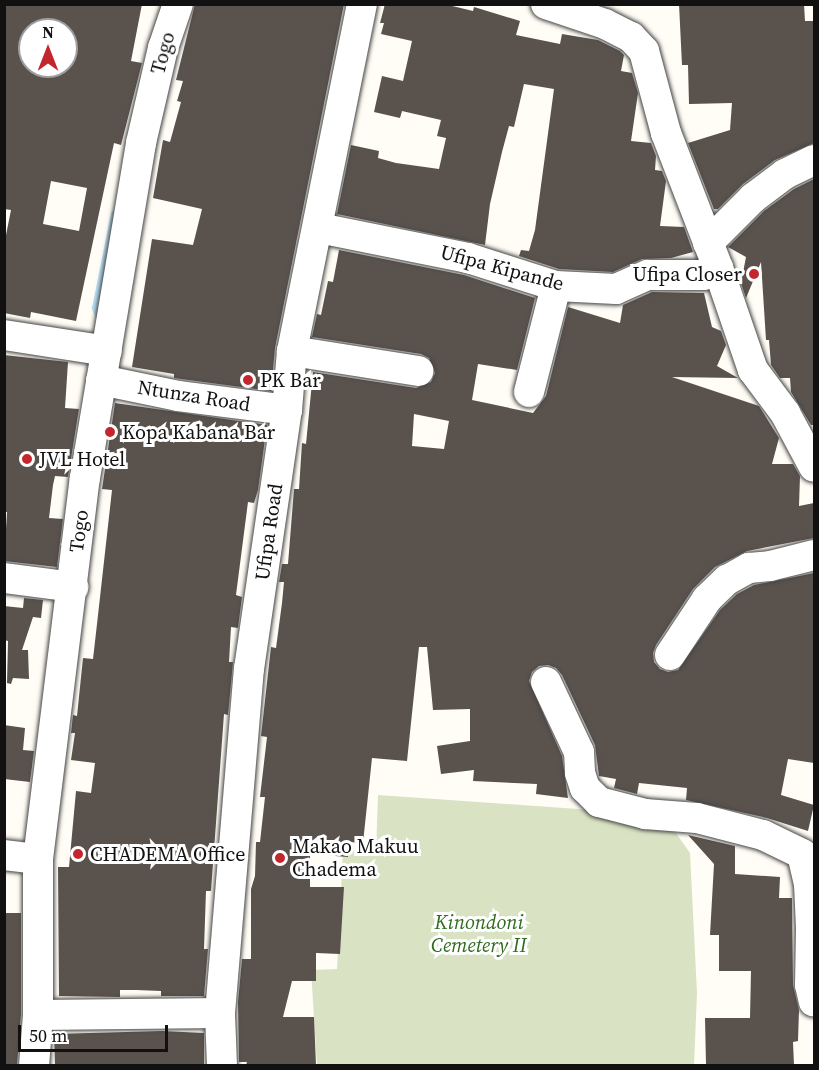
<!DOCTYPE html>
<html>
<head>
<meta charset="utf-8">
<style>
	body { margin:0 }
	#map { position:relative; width:819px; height:1070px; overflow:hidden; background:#fffdf5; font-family:"Source Serif 4",serif }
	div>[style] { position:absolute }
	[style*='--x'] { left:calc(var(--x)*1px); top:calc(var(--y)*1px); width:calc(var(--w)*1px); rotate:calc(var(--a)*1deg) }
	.cemetery>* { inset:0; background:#d9e3c4 }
	.stream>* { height:6px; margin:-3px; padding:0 3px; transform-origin:3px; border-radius:3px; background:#b9e0f7 }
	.building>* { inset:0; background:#5a524d }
	.roads { filter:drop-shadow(0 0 2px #444) drop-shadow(0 0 2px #444) }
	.minor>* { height:30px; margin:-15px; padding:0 15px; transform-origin:15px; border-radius:15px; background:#fff }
	.dots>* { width:16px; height:16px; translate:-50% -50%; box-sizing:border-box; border:3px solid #fff; border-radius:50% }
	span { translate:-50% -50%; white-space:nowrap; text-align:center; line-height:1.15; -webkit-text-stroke:6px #fff; paint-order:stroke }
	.street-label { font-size:20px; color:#111 }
	.poi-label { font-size:20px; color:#111 }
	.right { translate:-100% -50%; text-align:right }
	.left { translate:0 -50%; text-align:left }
	.park-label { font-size:20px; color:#2f6b1f; font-style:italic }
	.frame { position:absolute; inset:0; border:6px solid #111; pointer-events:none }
	.north { position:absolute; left:18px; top:18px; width:60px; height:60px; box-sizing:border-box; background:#fff; border:2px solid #a0a0a0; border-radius:50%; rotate:0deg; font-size:16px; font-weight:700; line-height:24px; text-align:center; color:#111 }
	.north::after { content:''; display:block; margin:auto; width:21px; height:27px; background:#c4262e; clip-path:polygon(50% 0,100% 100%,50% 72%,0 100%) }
	.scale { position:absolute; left:18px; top:1025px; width:150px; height:27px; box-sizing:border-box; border:3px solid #111; border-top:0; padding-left:8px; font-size:18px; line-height:21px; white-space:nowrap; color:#111; -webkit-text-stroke:4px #fff; paint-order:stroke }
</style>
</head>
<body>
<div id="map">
	<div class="cemetery">
		<i style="clip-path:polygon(378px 795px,592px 810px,671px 826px,690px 853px,697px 993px,694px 1065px,317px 1065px,311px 970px,337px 969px,343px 850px,376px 851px)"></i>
	</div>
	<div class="stream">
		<i style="--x:98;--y:316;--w:9;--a:-111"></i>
		<i style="--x:95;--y:308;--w:96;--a:-78.6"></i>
	</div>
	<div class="building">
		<i style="clip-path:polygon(evenodd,4px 4px,142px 4px,131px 61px,142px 63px,121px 145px,114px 143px,76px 321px,31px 312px,30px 318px,4px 313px,4px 245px,11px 210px,4px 209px,4px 4px,30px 30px,66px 30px,66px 66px,30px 66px,30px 30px,4px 4px,51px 181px,87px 188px,79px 231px,43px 224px,51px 181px)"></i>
		<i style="clip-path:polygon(195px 4px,344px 4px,275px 348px,271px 391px,181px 379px,174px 378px,174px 374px,132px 367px,152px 239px,193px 245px,202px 209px,153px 198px,163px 140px,170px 142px,181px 102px,177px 101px,183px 81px,176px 80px)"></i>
		<i style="clip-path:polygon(385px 4px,444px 4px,473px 11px,474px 7px,520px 21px,516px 35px,560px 44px,562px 34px,598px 40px,620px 51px,624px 55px,621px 71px,632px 73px,638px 93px,631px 141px,651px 143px,656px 156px,655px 170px,662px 171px,666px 181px,660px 226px,684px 227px,693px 252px,671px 258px,642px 259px,613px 272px,559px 269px,519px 256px,521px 250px,529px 251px,535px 230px,554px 89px,524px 84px,514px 127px,509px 126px,502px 152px,490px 204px,485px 245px,337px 214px,351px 145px,379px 151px,378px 158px,396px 163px,439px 169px,446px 138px,437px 136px,441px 120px,402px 111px,400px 118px,374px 112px,382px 76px,403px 81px,412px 41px,381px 34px,384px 23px,380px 23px)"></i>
		<i style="clip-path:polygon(679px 4px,804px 4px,805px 21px,814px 21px,814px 143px,775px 160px,743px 184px,718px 209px,714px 209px,688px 143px,730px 130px,732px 103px,689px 104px,688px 65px,682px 65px)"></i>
		<i style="clip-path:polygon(814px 179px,814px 425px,811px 425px,791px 392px,790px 378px,780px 378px,771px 365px,769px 340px,766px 340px,761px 262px,746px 298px,741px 283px,746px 257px,728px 247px,764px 211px,794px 189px)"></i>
		<i style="clip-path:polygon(evenodd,339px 250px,464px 275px,535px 298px,517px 370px,478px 364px,472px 400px,533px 413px,546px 396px,568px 307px,620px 323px,623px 305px,652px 292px,704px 293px,712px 327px,721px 331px,726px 345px,717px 366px,738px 378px,672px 377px,759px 406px,779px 438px,772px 464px,793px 464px,800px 476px,799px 506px,814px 503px,814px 538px,747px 551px,715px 567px,693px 589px,656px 645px,653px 653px,654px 662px,660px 669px,668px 672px,678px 670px,720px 610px,737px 594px,754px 585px,814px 573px,814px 763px,788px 759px,781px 795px,814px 805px,808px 831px,767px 818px,686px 800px,687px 788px,639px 783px,637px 794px,614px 788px,616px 779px,599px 776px,595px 745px,562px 675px,556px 668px,548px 665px,539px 666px,532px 672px,529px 681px,562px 756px,568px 798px,536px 794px,537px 784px,473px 781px,474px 770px,441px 774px,437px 746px,470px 741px,470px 709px,433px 710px,427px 647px,419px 647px,407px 761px,372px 758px,363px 843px,349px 842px,348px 857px,310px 854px,310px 887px,344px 887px,340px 954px,316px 953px,316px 981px,292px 981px,283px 1017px,314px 1017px,316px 1065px,246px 1065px,247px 1062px,239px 1062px,238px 1002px,242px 959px,251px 959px,251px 889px,255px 876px,256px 842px,260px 842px,265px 797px,260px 797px,267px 737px,261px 736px,271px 647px,276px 648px,282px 603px,284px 582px,279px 582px,282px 564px,288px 564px,294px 489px,299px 489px,302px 443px,306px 444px,313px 372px,416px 388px,431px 382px,435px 373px,429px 358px,421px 354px,312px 337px,317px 314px,321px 315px,328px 281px,333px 282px,339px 250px,414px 414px,449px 421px,444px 449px,412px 446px,414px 414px)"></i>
		<i style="clip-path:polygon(4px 355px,68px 362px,65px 408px,79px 409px,68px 477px,55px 476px,53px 485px,49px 518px,63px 519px,57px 567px,4px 561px,7px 512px,4px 512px)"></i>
		<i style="clip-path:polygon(115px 403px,267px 425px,258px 490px,254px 503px,248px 502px,236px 595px,242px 597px,238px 628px,231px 627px,229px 662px,233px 662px,228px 715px,224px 714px,211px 891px,206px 891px,204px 949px,208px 949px,204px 996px,161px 996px,161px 991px,136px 990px,120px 990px,120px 997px,59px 996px,58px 867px,69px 867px,76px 791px,91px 793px,95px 763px,71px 760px,75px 733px,71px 733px,73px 715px,77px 716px,83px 658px,93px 659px,97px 624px,112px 490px,102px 489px)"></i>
		<i style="clip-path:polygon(24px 598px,43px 600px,41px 618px,33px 617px,22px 650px,28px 650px,29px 679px,13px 678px,11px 684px,7px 683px,8px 641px,4px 640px,4px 606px,23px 608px)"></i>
		<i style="clip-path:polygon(4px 725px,25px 728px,23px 750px,34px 751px,30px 782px,4px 779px)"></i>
		<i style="clip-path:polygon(688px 835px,735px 846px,735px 874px,780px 877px,779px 898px,792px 898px,793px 985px,799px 1010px,798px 1041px,793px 1042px,794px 1065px,706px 1065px,705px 1018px,750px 1018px,751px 971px,719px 971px,719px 935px,710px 935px,714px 864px)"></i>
		<i style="clip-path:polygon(4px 913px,21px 913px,21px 1014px,17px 1065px,4px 1065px)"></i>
		<i style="clip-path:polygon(162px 1031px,204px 1033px,204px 1064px,55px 1065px,54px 1034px)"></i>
	</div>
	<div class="roads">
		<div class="minor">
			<i style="--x:546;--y:4;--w:62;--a:18.7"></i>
			<i style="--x:605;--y:24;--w:29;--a:27"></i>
			<i style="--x:631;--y:37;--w:19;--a:47"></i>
			<i style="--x:644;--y:51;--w:85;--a:75"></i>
			<i style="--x:666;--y:133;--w:145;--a:68.9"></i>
			<i style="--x:718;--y:268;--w:108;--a:71.1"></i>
			<i style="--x:753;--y:370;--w:54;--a:53.3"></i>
			<i style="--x:785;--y:413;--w:61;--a:61.8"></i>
			<i style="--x:319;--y:228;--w:152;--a:11.4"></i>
			<i style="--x:468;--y:258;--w:92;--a:17.7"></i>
			<i style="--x:556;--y:286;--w:60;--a:2.9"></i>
			<i style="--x:616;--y:289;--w:35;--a:-24"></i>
			<i style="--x:648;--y:275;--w:56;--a:0"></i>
			<i style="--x:704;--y:275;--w:16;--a:-27"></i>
			<i style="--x:708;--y:243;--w:64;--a:-45"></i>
			<i style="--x:753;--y:198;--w:40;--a:-37"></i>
			<i style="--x:785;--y:174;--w:32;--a:-26"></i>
			<i style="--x:4;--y:335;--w:104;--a:8.8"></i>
			<i style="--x:292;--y:351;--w:128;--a:9"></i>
			<i style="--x:101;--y:380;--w:79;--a:11.7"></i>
			<i style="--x:178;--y:396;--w:110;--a:7.3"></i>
			<i style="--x:529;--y:392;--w:109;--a:-75.7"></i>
			<i style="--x:4;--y:578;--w:70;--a:7.4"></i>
			<i style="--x:670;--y:655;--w:67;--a:-56.5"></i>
			<i style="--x:707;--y:599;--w:28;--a:-44"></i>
			<i style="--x:727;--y:580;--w:25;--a:-29"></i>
			<i style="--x:749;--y:568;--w:21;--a:-5"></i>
			<i style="--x:770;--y:566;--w:45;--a:-14"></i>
			<i style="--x:546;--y:682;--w:77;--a:64.8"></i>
			<i style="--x:579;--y:752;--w:21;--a:87"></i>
			<i style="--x:580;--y:773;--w:16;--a:72"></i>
			<i style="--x:585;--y:788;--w:20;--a:45"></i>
			<i style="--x:599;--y:802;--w:48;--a:14.6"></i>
			<i style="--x:645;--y:814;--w:52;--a:4.4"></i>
			<i style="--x:697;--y:818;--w:68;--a:14.4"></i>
			<i style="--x:763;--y:835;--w:43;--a:26"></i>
			<i style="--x:802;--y:854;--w:31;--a:77"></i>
			<i style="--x:809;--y:884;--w:44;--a:87.4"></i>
			<i style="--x:811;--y:928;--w:57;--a:91"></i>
			<i style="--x:810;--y:985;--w:17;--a:77"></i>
			<i style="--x:4;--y:855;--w:34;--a:7"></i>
			<i style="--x:38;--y:1015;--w:182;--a:-0.6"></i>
			<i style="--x:34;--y:1066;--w:51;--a:-85.5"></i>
			<i style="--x:38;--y:1015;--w:156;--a:-90"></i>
			<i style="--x:38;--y:859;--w:384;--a:-83"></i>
			<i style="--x:85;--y:478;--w:340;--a:-80.5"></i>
			<i style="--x:141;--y:143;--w:98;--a:-77"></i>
			<i style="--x:163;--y:48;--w:46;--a:-71.2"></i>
			<i style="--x:222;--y:1066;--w:53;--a:-92.2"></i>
			<i style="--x:220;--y:1013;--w:345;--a:-85.2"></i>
			<i style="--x:249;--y:669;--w:262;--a:-81.7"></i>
			<i style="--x:287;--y:410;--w:59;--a:-85.2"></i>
			<i style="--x:292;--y:351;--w:354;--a:-78.6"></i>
		</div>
	</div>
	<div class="dots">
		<i style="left:754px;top:274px;background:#c4262e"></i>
		<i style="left:248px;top:380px;background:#c4262e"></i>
		<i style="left:110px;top:432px;background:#c4262e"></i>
		<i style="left:27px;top:459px;background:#c4262e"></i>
		<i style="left:78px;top:854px;background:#c4262e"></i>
		<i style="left:280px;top:858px;background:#c4262e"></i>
	</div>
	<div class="street-label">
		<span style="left:163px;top:53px;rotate:-75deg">Togo</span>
		<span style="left:502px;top:268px;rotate:15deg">Ufipa Kipande</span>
		<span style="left:194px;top:396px;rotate:9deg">Ntunza Road</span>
		<span style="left:79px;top:531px;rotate:-83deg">Togo</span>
		<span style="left:269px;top:532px;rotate:-82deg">Ufipa Road</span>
	</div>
	<div class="poi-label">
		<span class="right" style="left:742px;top:274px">Ufipa Closer</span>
		<span class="left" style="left:260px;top:380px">PK Bar</span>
		<span class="left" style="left:122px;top:432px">Kopa Kabana Bar</span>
		<span class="left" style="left:39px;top:459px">JVL Hotel</span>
		<span class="left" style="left:292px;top:858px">Makao Makuu<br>Chadema</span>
		<span class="left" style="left:90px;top:854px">CHADEMA Office</span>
	</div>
	<div class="park-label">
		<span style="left:479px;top:934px">Kinondoni<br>Cemetery II</span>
	</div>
	<div class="frame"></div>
	<div class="north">N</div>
	<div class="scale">50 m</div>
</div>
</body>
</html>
